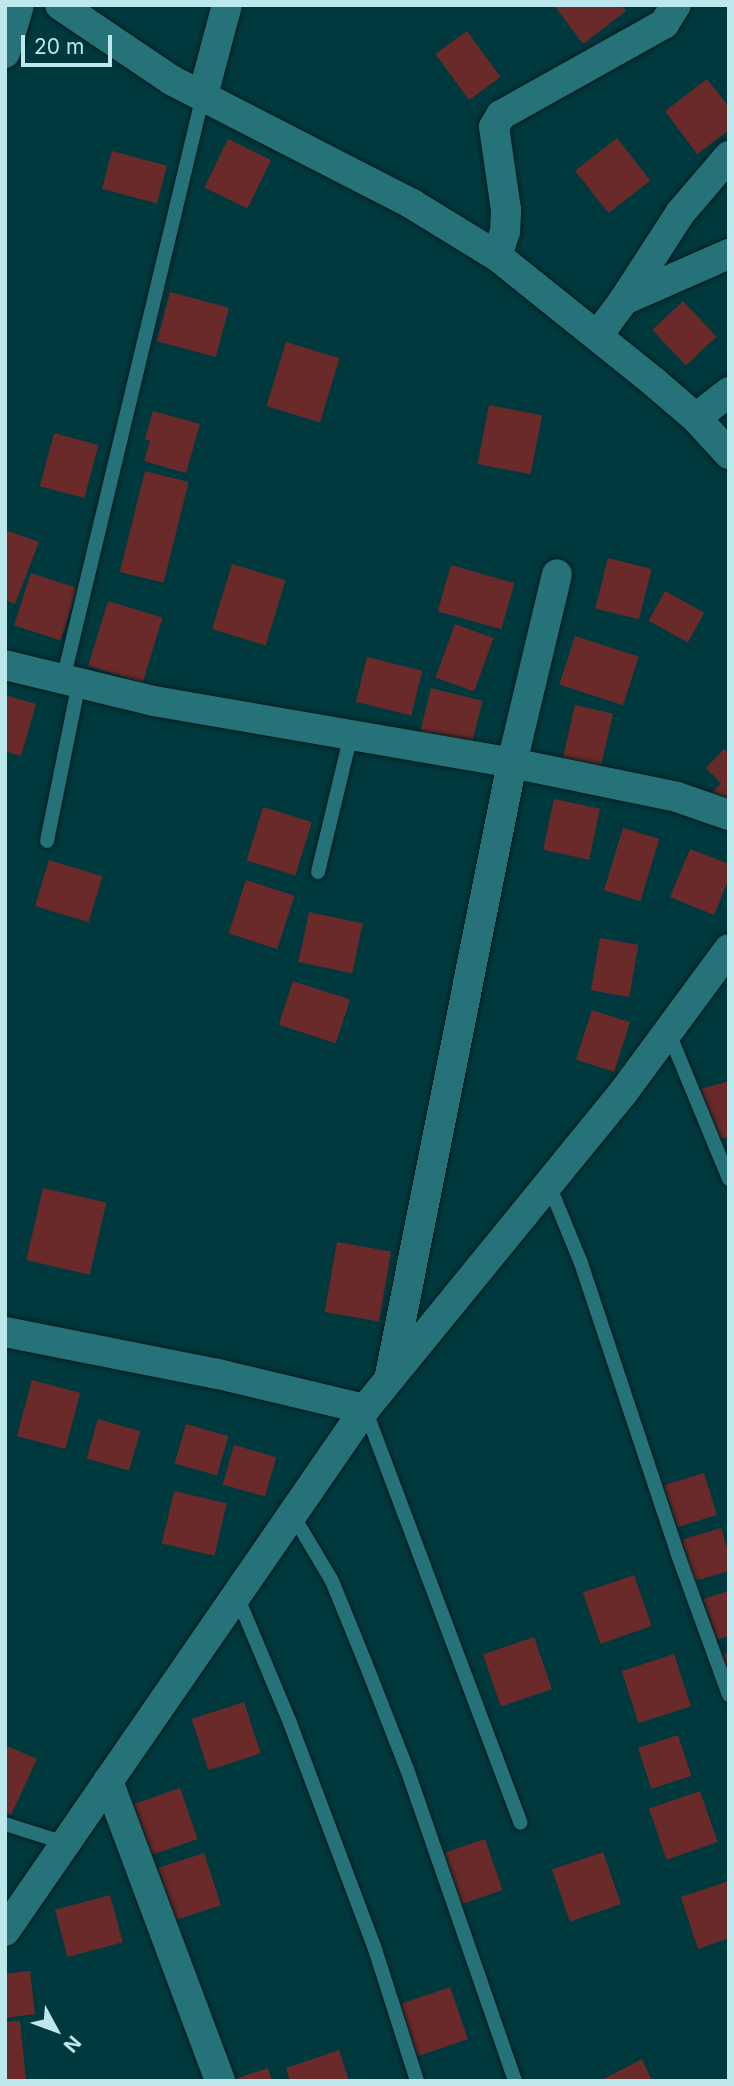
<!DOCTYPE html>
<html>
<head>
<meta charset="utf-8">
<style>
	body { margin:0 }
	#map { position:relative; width:734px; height:2086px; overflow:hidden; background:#00393d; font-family:Inter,sans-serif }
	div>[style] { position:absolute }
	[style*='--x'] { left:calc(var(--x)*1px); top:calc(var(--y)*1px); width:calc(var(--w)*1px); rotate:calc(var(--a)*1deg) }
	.building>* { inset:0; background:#692a29; transform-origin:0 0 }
	.roads { filter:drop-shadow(0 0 2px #001e20) drop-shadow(0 0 2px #001e20) }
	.lane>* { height:14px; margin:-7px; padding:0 7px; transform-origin:7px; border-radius:7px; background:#267279 }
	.street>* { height:30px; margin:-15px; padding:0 15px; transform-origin:15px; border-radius:15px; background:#267279 }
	span { translate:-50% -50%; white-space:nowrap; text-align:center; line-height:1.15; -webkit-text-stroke:7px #00393d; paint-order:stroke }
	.frame { position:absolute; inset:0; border:7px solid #bce8ec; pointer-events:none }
	.north { position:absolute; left:21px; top:1995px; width:70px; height:70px; -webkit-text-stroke:5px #00393d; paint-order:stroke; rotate:131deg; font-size:19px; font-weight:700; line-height:28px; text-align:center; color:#bce8ec }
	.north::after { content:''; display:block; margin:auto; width:24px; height:32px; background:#bce8ec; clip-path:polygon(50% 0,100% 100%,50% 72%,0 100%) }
	.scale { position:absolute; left:21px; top:35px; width:91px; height:32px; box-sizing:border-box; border:4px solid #bce8ec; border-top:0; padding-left:9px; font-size:21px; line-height:24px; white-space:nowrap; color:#bce8ec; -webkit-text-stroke:5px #00393d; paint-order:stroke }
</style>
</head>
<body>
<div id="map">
	<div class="building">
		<i style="clip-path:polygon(554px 5px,621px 5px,626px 11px,583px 44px)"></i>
		<i style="left:467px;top:31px;width:57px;height:39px;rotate:54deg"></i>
		<i style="clip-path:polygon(707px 79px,729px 107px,729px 130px,697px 154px,665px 111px)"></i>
		<i style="left:617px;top:138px;width:54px;height:53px;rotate:52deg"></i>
		<i style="left:228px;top:139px;width:48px;height:54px;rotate:26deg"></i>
		<i style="left:112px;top:151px;width:57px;height:39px;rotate:15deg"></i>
		<i style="left:170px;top:292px;width:61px;height:51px;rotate:15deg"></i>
		<i style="left:683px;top:301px;width:49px;height:42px;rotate:47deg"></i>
		<i style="left:286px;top:342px;width:56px;height:67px;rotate:17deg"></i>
		<i style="left:489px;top:405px;width:54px;height:60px;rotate:11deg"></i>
		<i style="clip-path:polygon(153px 411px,200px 424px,186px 473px,144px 461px,150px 441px,145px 439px)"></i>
		<i style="left:54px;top:433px;width:46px;height:55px;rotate:15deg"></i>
		<i style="left:145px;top:471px;width:45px;height:104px;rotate:14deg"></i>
		<i style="clip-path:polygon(5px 530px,39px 542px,15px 604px,5px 600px)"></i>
		<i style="left:608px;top:558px;width:45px;height:52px;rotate:14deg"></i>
		<i style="left:232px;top:564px;width:56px;height:68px;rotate:17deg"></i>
		<i style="left:451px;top:565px;width:66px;height:48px;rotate:16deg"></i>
		<i style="left:31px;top:573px;width:49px;height:55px;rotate:18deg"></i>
		<i style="left:665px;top:591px;width:45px;height:34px;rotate:29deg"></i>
		<i style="left:108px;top:601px;width:57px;height:68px;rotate:17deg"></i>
		<i style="left:455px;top:624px;width:41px;height:57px;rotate:20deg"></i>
		<i style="left:575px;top:636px;width:67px;height:51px;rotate:18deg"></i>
		<i style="left:367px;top:657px;width:57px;height:46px;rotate:14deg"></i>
		<i style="left:431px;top:688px;width:53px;height:47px;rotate:14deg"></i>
		<i style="clip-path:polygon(5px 695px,36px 704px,21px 756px,5px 751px)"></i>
		<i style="left:575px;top:705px;width:39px;height:57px;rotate:13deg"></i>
		<i style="clip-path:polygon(724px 749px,729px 753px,729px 807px,710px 795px,721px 783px,706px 768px)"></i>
		<i style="left:554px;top:799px;width:47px;height:52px;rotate:12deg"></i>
		<i style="left:263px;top:807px;width:51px;height:56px;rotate:17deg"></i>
		<i style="left:623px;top:828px;width:38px;height:65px;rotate:17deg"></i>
		<i style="clip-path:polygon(690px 849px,729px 864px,729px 878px,714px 915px,670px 897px)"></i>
		<i style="left:49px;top:860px;width:56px;height:48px;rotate:17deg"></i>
		<i style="left:246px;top:880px;width:51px;height:56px;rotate:18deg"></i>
		<i style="left:309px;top:912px;width:55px;height:51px;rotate:12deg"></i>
		<i style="left:600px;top:938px;width:39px;height:53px;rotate:10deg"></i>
		<i style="left:293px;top:981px;width:60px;height:46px;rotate:18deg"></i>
		<i style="left:592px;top:1010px;width:40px;height:52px;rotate:18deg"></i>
		<i style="clip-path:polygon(729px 1081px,729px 1137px,707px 1143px,693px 1091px)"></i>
		<i style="left:43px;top:1188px;width:65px;height:74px;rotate:13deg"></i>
		<i style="left:337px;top:1242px;width:55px;height:71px;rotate:10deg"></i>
		<i style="left:32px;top:1380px;width:50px;height:58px;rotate:15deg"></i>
		<i style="left:98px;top:1419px;width:44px;height:41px;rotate:16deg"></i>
		<i style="left:186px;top:1424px;width:44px;height:41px;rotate:16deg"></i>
		<i style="left:234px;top:1445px;width:44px;height:41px;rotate:16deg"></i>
		<i style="left:704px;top:1473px;width:44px;height:42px;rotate:73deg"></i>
		<i style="left:174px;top:1491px;width:54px;height:54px;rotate:13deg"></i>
		<i style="clip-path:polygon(721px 1528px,729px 1554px,729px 1571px,694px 1581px,681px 1540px)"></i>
		<i style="left:634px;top:1575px;width:54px;height:54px;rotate:71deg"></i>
		<i style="clip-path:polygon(729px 1591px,729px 1636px,716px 1640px,703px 1599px)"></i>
		<i style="left:534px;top:1637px;width:55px;height:54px;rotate:71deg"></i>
		<i style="clip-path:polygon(729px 1652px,729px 1695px,712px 1660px)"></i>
		<i style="left:674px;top:1654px;width:55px;height:55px;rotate:72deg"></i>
		<i style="left:244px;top:1702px;width:54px;height:55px;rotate:72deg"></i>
		<i style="left:678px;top:1735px;width:43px;height:42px;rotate:72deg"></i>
		<i style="clip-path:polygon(5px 1745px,37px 1759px,11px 1815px,5px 1812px)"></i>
		<i style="left:180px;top:1788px;width:54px;height:55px;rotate:71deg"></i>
		<i style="left:700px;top:1791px;width:54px;height:54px;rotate:71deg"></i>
		<i style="left:485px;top:1839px;width:54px;height:54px;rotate:71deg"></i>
		<i style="left:603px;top:1852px;width:55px;height:54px;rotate:71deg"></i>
		<i style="left:204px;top:1853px;width:55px;height:56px;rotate:72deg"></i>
		<i style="clip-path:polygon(729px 1881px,729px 1938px,698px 1949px,681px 1897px)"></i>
		<i style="left:110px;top:1895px;width:49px;height:57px;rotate:75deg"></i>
		<i style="clip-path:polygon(30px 1971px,35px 2014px,5px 2018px,5px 1974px)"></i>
		<i style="left:450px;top:1987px;width:55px;height:54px;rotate:71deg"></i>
		<i style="clip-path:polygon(20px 2021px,26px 2081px,5px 2081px,5px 2022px)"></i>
		<i style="clip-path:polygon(339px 2050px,349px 2081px,290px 2081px,286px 2068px)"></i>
		<i style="clip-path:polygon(642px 2059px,652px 2081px,600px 2081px)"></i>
		<i style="clip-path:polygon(268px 2068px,272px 2081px,236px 2081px,235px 2079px)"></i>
	</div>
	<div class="roads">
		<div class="lane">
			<i style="--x:63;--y:680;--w:602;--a:-76.54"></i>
			<i style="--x:47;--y:841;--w:161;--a:-78.6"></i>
			<i style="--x:318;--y:872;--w:141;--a:-76.5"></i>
			<i style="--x:668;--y:1031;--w:160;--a:67.6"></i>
			<i style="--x:549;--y:1185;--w:84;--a:67.7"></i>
			<i style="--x:581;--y:1263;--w:308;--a:71.6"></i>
			<i style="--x:678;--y:1555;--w:149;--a:70"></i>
			<i style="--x:365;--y:1409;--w:442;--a:69.4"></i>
			<i style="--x:294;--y:1517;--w:74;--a:59.3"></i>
			<i style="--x:332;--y:1581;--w:87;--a:67.8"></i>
			<i style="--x:365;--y:1662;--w:115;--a:68.6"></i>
			<i style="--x:407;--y:1769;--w:330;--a:70.9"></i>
			<i style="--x:237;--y:1596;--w:138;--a:67.3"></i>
			<i style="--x:290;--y:1723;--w:238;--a:69.4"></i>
			<i style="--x:374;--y:1946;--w:142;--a:72.3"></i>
			<i style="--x:5;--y:1824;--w:63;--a:17.6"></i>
		</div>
		<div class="street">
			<i style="--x:60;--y:5;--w:134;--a:34"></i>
			<i style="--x:171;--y:80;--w:271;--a:27.2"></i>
			<i style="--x:412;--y:204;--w:100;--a:31.5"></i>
			<i style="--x:497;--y:256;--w:201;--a:38.7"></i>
			<i style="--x:654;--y:382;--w:55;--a:40.6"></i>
			<i style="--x:696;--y:418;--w:49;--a:47.5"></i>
			<i style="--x:5;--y:53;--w:50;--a:-73.7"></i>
			<i style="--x:203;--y:95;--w:93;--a:-75.1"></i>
			<i style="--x:497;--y:256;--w:25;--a:-72"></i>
			<i style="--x:505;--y:232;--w:22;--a:-87"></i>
			<i style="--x:506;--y:210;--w:84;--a:-98.2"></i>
			<i style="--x:494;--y:127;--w:14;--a:-60"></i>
			<i style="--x:501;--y:115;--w:187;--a:-29.2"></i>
			<i style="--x:664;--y:24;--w:22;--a:-58"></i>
			<i style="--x:624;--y:300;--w:115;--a:-23.7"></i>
			<i style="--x:598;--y:335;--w:44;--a:-53.4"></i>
			<i style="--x:624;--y:300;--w:105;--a:-57.1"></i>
			<i style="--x:681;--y:212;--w:74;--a:-49.4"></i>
			<i style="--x:696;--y:418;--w:42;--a:-38.2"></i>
			<i style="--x:5;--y:665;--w:153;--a:13.6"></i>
			<i style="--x:154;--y:701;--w:363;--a:9.8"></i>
			<i style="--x:512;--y:763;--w:168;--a:11.6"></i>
			<i style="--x:677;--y:797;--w:55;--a:19.1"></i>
			<i style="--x:5;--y:1332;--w:217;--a:11.2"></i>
			<i style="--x:218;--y:1374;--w:151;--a:13.4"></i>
			<i style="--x:390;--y:1375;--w:624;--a:-78.73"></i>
			<i style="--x:512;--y:763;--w:194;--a:-76.6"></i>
			<i style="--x:108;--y:1781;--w:320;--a:69.5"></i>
			<i style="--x:5;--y:1931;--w:634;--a:-55.41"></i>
			<i style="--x:365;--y:1409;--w:407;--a:-50.8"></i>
			<i style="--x:622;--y:1094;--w:180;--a:-53.6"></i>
		</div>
	</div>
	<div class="frame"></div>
	<div class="north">N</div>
	<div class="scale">20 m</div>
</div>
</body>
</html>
